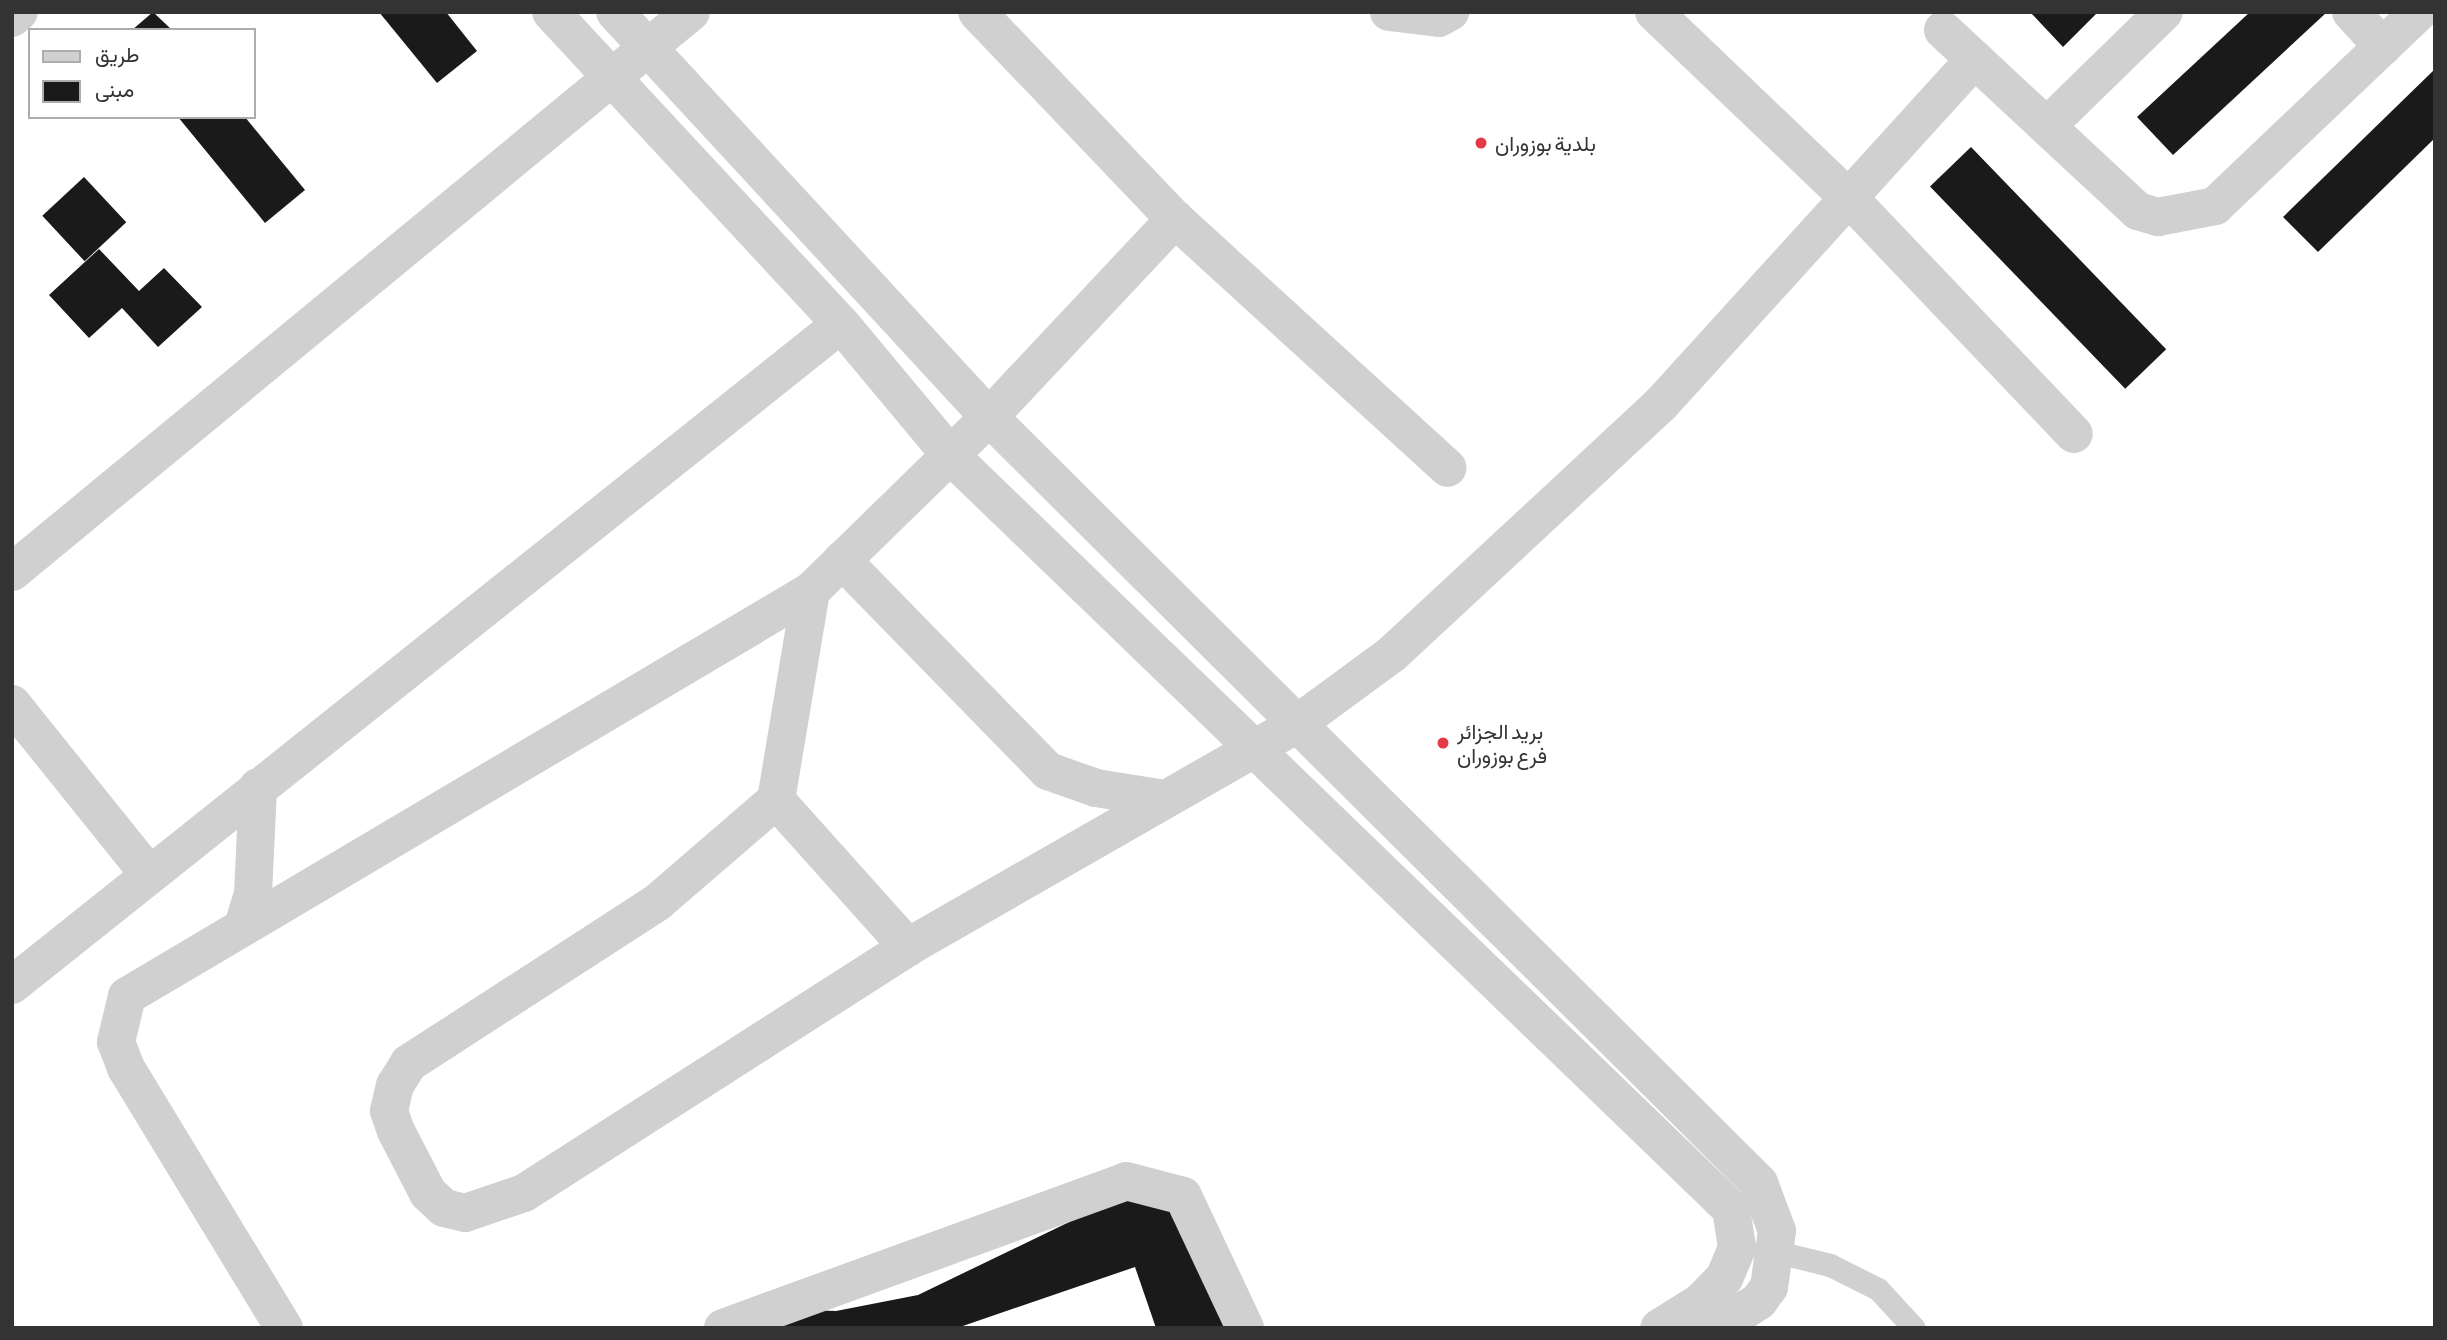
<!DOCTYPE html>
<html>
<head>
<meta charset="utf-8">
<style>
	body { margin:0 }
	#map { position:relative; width:2447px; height:1340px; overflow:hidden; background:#fff; font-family:"Asap Condensed",Vazirmatn,sans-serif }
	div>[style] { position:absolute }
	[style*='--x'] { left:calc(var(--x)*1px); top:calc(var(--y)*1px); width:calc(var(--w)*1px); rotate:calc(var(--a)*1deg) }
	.building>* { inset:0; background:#1a1a1a; transform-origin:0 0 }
	.service>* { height:23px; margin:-11.5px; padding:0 11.5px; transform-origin:11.5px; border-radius:11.5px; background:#d0d0d0 }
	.minor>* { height:38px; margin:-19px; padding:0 19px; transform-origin:19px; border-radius:19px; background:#d0d0d0 }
	.tertiary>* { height:38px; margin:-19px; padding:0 19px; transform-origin:19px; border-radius:19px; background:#d0d0d0 }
	.dots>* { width:19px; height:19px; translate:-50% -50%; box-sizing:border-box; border:4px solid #fff; border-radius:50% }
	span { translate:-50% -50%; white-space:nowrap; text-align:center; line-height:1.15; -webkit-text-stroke:7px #fff; paint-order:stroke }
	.poi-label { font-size:21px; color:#333 }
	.left { translate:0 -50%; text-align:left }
	.frame { position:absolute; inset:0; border:14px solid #333; pointer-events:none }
	.legend { position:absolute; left:28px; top:28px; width:228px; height:91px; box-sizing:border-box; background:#fff; border:2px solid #adadad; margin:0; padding:9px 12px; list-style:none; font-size:21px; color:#333 }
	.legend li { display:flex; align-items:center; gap:14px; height:35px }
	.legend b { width:35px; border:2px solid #adadad }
</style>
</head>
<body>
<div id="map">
	<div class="building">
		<i style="clip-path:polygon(153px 12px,172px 30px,132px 30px)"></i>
		<i style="clip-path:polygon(379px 12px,446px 12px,477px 51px,437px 83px)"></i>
		<i style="clip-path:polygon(2030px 12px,2098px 12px,2063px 47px)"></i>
		<i style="clip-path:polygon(2250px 12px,2327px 12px,2173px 155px,2137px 117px)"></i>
		<i style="clip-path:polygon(2435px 69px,2435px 138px,2318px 252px,2283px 217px)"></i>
		<i style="clip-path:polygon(178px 117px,245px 117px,305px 190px,265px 223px)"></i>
		<i style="left:1971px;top:147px;width:281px;height:57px;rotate:46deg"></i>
		<i style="left:84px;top:177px;width:62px;height:57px;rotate:47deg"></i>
		<i style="clip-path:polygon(99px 249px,139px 291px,164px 268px,202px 307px,158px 347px,122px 308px,89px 338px,49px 295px)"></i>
		<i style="clip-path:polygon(1123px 1196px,1183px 1196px,1236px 1328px,1156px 1328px,1135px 1267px,957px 1328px,758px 1328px,776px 1309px,836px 1311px,918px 1295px)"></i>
	</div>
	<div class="service">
		<i style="--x:1765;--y:1249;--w:67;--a:13.8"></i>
		<i style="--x:1830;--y:1265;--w:54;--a:26.6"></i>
		<i style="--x:1878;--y:1289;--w:53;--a:47.3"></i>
	</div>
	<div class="minor">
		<i style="--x:977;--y:12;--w:286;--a:46.3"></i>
		<i style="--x:1175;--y:219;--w:369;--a:42.4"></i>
		<i style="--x:1389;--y:12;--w:50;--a:6.8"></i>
		<i style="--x:1439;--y:18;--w:13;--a:-29"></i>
		<i style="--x:1654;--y:12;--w:272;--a:43.7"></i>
		<i style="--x:1851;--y:200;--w:323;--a:46.4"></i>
		<i style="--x:2351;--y:12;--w:47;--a:47.6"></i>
		<i style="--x:12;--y:18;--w:9;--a:-41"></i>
		<i style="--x:1943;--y:30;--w:266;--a:42.9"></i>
		<i style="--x:2138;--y:211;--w:21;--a:17"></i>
		<i style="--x:2158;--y:217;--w:58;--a:-10.9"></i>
		<i style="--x:2215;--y:206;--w:282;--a:-43.6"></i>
		<i style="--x:2047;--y:126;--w:163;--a:-44.3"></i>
		<i style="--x:842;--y:560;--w:295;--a:45.7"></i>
		<i style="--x:1048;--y:771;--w:51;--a:19.5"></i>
		<i style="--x:1096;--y:788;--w:70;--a:9.1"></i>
		<i style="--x:12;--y:572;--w:880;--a:-39.51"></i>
		<i style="--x:811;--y:591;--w:212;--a:99.5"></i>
		<i style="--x:776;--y:800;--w:156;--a:139.2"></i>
		<i style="--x:658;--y:902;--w:297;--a:147.1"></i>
		<i style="--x:409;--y:1063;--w:26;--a:122"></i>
		<i style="--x:395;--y:1085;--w:27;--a:103"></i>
		<i style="--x:389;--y:1111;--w:21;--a:71"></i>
		<i style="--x:396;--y:1131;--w:70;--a:62.7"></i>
		<i style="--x:428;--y:1193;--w:22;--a:43"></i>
		<i style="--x:444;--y:1208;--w:22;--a:13"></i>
		<i style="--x:465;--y:1213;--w:62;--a:-18.7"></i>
		<i style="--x:524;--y:1193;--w:456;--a:-32.6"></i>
		<i style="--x:908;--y:947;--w:445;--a:-29.8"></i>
		<i style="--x:1294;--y:726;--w:122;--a:-36.3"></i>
		<i style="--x:1392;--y:654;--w:367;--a:-42.9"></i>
		<i style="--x:1661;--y:404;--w:466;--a:-47.7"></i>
		<i style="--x:12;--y:704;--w:217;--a:51.2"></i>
		<i style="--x:776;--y:800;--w:198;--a:48.1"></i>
		<i style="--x:244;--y:923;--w:30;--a:-73"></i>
		<i style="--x:253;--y:894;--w:107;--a:-87.3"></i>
		<i style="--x:12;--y:985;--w:1060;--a:-38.57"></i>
		<i style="--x:284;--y:1328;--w:304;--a:-121.3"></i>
		<i style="--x:126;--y:1068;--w:28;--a:-111"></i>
		<i style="--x:116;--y:1042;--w:47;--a:-76.6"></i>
		<i style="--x:127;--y:996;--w:795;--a:-30.63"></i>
		<i style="--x:811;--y:591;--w:249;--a:-44.3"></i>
		<i style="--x:989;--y:417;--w:272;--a:-46.8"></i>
		<i style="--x:723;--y:1328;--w:429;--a:-20"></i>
		<i style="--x:1126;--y:1181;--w:59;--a:14.7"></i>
		<i style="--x:1183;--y:1196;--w:146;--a:64.8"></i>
	</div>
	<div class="tertiary">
		<i style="--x:551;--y:12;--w:426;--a:47.1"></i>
		<i style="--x:841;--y:324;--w:170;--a:50.2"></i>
		<i style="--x:950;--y:455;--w:1086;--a:43.99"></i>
		<i style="--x:1731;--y:1209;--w:39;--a:81"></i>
		<i style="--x:1737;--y:1248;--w:33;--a:113"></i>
		<i style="--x:1724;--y:1278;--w:33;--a:134"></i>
		<i style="--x:1701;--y:1302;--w:49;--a:148.2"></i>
		<i style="--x:615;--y:12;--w:551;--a:47.28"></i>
		<i style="--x:989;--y:417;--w:1086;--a:44.85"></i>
		<i style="--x:1759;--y:1183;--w:51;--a:69.4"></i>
		<i style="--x:1777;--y:1231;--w:57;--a:98.1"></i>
		<i style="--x:1769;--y:1287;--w:17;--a:126"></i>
		<i style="--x:1759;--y:1301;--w:50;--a:147.3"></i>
	</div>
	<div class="dots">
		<i style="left:1481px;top:143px;background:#e63946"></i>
		<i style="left:1443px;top:743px;background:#e63946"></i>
	</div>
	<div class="poi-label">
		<span class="left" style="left:1495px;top:143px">بلدية بوزوران</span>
		<span class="left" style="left:1457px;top:743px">بريد الجزائر<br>فرع بوزوران</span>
	</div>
	<div class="frame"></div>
	<ul class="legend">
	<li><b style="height:9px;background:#d0d0d0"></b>طريق</li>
	<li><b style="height:19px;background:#1a1a1a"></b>مبنى</li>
	</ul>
</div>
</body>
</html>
